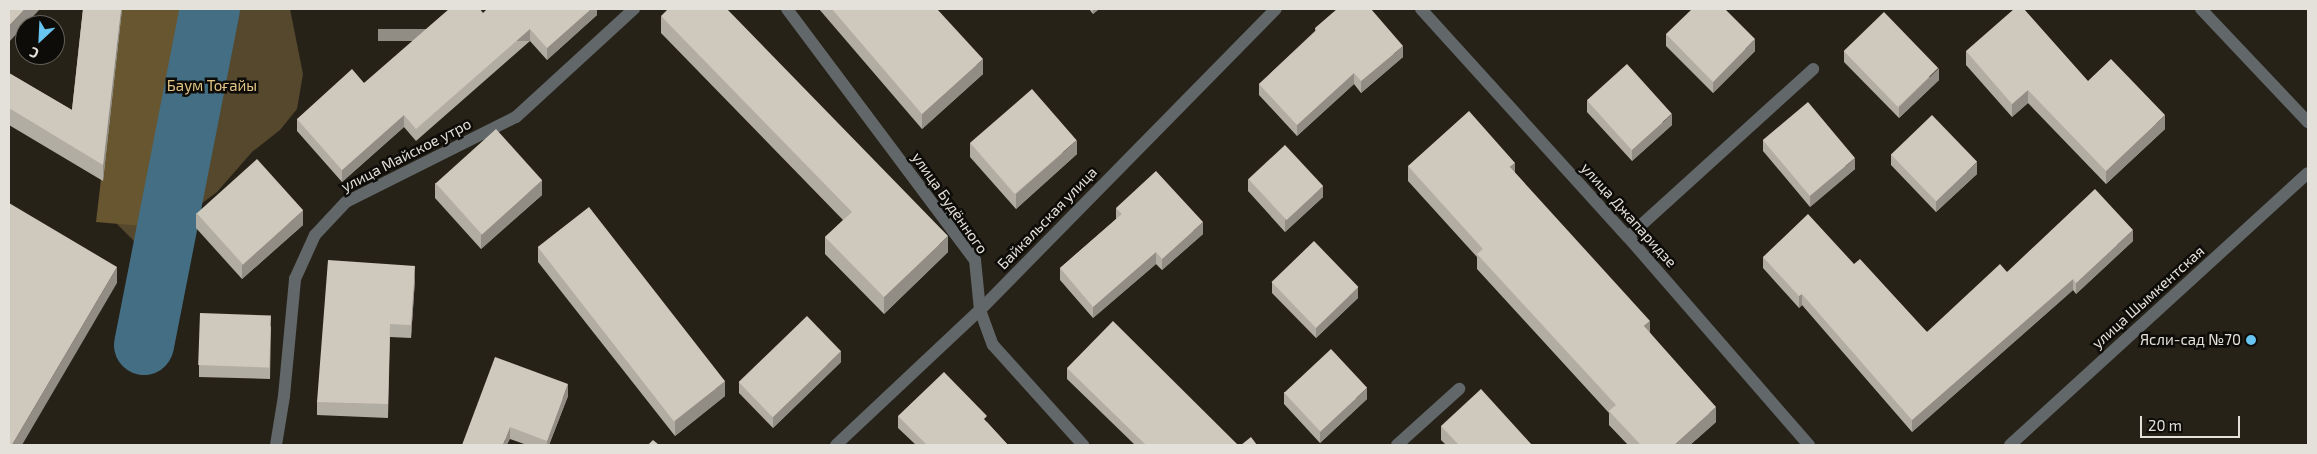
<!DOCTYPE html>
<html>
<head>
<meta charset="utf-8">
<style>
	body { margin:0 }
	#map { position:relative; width:2317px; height:454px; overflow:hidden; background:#272218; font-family:"Exo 2",sans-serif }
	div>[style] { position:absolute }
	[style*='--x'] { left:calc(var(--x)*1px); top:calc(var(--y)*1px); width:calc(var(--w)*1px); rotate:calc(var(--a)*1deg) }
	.green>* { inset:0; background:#55482d }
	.forest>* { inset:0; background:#685631 }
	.river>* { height:60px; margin:-30px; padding:0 30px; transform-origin:30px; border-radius:30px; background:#436e83 }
	.minor>* { height:12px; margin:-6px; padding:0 6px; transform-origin:6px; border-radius:6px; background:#62676a }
	.wall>* { inset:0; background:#b2ada3 }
	.shaded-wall>* { inset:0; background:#918d84; transform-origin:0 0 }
	.building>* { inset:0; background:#cfc9bd; transform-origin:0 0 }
	.dots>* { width:14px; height:14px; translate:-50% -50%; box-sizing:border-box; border:2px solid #0e0c08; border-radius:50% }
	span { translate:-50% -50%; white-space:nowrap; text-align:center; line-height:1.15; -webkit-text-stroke:5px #0e0c08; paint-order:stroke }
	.park-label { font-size:15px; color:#e2c484 }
	.street-label { font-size:15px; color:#e4e1db }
	.poi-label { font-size:15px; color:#e4e1db }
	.right { translate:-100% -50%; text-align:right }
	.frame { position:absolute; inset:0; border:10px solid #e4e1db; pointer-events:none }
	.north { position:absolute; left:15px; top:15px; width:50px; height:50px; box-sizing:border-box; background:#0e0c08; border:1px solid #64615c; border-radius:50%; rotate:205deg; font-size:14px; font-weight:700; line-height:20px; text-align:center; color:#e4e1db }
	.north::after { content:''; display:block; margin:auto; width:18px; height:22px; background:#68c4f0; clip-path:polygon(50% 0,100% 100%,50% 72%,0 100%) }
	.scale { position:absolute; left:2140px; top:416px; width:100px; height:22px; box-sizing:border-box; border:2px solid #e4e1db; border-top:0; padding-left:6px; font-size:15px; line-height:18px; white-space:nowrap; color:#e4e1db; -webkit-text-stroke:4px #0e0c08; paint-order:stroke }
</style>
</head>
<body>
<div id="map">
	<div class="green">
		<i style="clip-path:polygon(146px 9px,290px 9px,303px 74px,297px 109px,280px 130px,252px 152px,217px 192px,181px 219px,153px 260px,112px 219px)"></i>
	</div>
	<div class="forest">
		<i style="clip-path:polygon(121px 9px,193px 9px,143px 226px,96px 222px)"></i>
	</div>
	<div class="river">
		<i style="--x:144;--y:345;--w:342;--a:-78.9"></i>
	</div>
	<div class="minor">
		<i style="--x:787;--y:9;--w:314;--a:53.2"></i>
		<i style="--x:975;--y:260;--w:50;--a:84.3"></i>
		<i style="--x:980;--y:310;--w:37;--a:70"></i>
		<i style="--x:993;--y:345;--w:135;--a:48"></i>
		<i style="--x:1421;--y:9;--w:308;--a:47.8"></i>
		<i style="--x:1628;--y:237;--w:276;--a:49"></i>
		<i style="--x:2201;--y:9;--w:156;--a:46.6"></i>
		<i style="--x:1628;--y:237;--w:250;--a:-42.2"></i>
		<i style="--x:276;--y:445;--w:50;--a:-80.7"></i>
		<i style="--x:284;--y:396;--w:118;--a:-84.6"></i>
		<i style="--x:295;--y:279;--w:48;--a:-65.6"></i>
		<i style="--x:315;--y:235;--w:45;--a:-46.8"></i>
		<i style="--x:346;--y:202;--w:190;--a:-26.6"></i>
		<i style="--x:516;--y:117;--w:160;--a:-42.5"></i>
		<i style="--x:836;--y:445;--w:197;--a:-43.2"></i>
		<i style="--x:980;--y:310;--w:422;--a:-45.5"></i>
		<i style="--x:1397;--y:445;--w:84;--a:-42.1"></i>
		<i style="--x:2010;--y:445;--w:403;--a:-42.4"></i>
	</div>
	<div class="wall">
		<i style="clip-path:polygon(83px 9px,122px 9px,103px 181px,9px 125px,9px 73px,72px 110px)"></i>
		<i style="clip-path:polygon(597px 9px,597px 15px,547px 60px,530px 41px,416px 141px,404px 127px,342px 182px,297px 131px,297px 119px,364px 83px,483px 13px)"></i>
		<i style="clip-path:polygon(819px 9px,937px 9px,983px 74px,922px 129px)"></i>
		<i style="clip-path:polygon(1089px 9px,1099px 9px,1093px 14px)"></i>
		<i style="clip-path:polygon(661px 16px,948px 252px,884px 314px,825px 254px,825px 237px,843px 220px,661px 33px)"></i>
		<i style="clip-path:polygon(1315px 28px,1403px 57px,1361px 93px,1354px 84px,1297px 136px,1259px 95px,1259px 84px,1315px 31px)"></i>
		<i style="clip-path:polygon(1666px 34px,1755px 51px,1713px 93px,1666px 46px)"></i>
		<i style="clip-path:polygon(1844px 51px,1939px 80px,1899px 118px,1844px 62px)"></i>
		<i style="clip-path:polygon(1966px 51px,2088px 81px,2165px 129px,2106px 184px,2028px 103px,2012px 117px,1966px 65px)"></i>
		<i style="clip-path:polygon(1587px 101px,1672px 125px,1632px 161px,1587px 112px)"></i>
		<i style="clip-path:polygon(1763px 140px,1855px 169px,1810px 207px,1763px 151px)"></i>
		<i style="clip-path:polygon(970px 143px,1077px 154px,1016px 209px,970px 157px)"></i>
		<i style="clip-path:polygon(1891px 154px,1977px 174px,1936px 212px,1891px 165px)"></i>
		<i style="clip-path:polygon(1408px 166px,1515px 173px,1650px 333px,1716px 422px,1690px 445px,1628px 445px,1609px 425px,1609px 413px,1477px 269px,1477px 257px,1408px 181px)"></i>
		<i style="clip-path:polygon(1248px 179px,1323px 197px,1285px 232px,1248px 191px)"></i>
		<i style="clip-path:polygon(435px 183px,542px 195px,481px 249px,435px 198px)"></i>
		<i style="clip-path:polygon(1116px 208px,1203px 234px,1162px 270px,1156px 264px,1093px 318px,1060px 280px,1060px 268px,1116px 219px)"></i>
		<i style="clip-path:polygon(196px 213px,303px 225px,242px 279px,196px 228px)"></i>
		<i style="clip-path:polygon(2133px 241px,2076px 294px,2073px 290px,1912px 432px,1802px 305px,1799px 308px,1763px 268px,1763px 257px,1854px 264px,1927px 332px,2007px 272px)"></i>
		<i style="clip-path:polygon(538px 247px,725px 396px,675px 436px,538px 262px)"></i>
		<i style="clip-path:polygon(415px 279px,411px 338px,390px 337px,388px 418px,317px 415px,317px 402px)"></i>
		<i style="clip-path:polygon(1272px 282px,1358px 298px,1316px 338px,1272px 293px)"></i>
		<i style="clip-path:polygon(271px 326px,270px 379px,199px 377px,199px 365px)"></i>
		<i style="clip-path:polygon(841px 362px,773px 428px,739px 393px,739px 382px)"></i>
		<i style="clip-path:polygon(1067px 368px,1238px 445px,1135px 445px,1067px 379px)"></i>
		<i style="clip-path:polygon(1284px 392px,1367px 399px,1320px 443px,1284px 404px)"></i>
		<i style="clip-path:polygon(568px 396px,549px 445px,527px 445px,510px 439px,462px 445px)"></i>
		<i style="clip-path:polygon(898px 416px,987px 422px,1008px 445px,916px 445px,898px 428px)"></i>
		<i style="clip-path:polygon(1441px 426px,1532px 445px,1446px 445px,1441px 440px)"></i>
	</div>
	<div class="shaded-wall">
		<i style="clip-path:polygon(25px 9px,40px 9px,9px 42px,9px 26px)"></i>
		<i style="clip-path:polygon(121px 9px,122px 9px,103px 181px,103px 165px)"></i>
		<i style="clip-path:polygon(591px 9px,597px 9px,597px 15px,547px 60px,547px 48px)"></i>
		<i style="clip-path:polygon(1093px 9px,1099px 9px,1093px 14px)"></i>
		<i style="left:530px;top:29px;width:12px;height:152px;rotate:90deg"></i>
		<i style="clip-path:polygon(1755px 39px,1755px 51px,1713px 93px,1713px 82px)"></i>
		<i style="clip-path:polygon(1403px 46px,1403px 57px,1361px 93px,1361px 81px)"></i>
		<i style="clip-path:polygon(983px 59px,983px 74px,922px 129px,922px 114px)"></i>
		<i style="clip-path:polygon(1939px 68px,1939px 80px,1899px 118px,1899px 107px)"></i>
		<i style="clip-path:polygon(1354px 73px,1354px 84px,1297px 136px,1297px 125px)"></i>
		<i style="clip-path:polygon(2028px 90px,2028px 103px,2012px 117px,2012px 104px)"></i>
		<i style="clip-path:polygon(1672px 114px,1672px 125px,1632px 161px,1632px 150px)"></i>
		<i style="clip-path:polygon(404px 115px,404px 127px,342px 182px,342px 170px)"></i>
		<i style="clip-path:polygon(2165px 115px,2165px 129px,2106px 184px,2106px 171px)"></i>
		<i style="clip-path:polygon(1077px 140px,1077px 154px,1016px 209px,1016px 194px)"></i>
		<i style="clip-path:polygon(1855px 158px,1855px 169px,1810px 207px,1810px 196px)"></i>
		<i style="clip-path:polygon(1977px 162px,1977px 174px,1936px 212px,1936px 201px)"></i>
		<i style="clip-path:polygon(1515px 163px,1515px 178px,1510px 167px)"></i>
		<i style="clip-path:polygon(542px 180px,542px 195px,481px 249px,481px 235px)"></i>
		<i style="clip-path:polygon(1323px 186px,1323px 197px,1285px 232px,1285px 220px)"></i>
		<i style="clip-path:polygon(303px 210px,303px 225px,242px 279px,242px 265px)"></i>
		<i style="clip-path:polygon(1203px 222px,1203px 234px,1162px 270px,1162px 259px)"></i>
		<i style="clip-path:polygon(2133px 230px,2133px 241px,2076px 294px,2076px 283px)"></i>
		<i style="clip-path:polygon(948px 236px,948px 252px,884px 314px,884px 297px)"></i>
		<i style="clip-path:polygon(1156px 252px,1156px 264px,1093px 318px,1093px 307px)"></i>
		<i style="clip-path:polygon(415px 266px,415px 279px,411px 338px,411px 325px)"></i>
		<i style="clip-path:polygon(117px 267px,117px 283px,22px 445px,12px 445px)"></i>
		<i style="clip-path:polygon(2073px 279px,2073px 290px,1912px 432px,1912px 420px)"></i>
		<i style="clip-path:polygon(1358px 287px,1358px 298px,1316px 338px,1316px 327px)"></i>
		<i style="clip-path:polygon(1802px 294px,1802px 305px,1799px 308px,1799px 296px)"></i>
		<i style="clip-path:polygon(1650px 321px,1650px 335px,1644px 326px)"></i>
		<i style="clip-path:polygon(841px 351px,841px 362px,773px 428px,773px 417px)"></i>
		<i style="clip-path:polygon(725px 381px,725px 396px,675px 436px,675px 421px)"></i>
		<i style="clip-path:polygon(568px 384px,568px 396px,549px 445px,547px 445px,547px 441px)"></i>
		<i style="clip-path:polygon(1367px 388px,1367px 399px,1320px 443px,1320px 432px)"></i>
		<i style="clip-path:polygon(1716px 407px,1716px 422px,1690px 445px,1674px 445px)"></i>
		<i style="clip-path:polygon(510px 427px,510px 439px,507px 445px,503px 445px)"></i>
	</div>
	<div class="building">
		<i style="clip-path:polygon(9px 9px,25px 9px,9px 26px)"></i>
		<i style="clip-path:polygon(83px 9px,121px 9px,103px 165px,9px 108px,9px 73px,72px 110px)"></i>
		<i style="clip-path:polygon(449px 9px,480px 9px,483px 13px,487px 9px,591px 9px,547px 48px,530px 29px,416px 129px,404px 115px,342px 170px,297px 119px,352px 69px,364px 83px)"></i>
		<i style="clip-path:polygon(668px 9px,727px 9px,948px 236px,884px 297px,825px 237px,852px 212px,661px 16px)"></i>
		<i style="clip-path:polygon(832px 9px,937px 9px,983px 59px,922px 114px)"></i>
		<i style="clip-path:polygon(1337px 9px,1371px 9px,1403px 46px,1361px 81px,1354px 73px,1297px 125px,1259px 84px,1317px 30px,1315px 28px)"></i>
		<i style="clip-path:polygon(1692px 9px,1725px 9px,1755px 39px,1713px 82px,1666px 34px)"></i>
		<i style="clip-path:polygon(2014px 9px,2024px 9px,2088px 81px,2111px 59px,2165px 115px,2106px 171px,2028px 90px,2012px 104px,1966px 51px)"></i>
		<i style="left:1884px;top:12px;width:78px;height:56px;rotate:46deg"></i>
		<i style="left:1627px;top:64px;width:67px;height:54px;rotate:48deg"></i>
		<i style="left:1032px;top:89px;width:68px;height:82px;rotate:49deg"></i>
		<i style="left:1808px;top:102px;width:73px;height:59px;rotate:50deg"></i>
		<i style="clip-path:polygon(1469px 111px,1515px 163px,1510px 167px,1650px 321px,1644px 326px,1716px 407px,1674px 445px,1641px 445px,1609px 411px,1616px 405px,1477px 254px,1483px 249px,1408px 166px)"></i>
		<i style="left:1932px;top:115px;width:65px;height:57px;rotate:46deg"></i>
		<i style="left:496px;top:129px;width:69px;height:81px;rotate:48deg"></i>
		<i style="left:1285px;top:145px;width:56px;height:50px;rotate:47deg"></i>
		<i style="left:257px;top:159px;width:69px;height:81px;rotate:48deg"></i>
		<i style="clip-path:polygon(1156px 171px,1203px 222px,1162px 259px,1156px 252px,1093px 307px,1060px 268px,1122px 214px,1116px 208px)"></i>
		<i style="clip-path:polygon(2095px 189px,2133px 230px,2076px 283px,2073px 279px,1912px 420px,1802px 294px,1799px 296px,1763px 257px,1808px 214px,1854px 264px,1860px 259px,1927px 332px,2000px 264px,2007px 272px)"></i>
		<i style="clip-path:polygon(9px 203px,117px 267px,12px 445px,9px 445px)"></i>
		<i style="left:589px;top:207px;width:221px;height:65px;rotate:52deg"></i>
		<i style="left:1314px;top:241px;width:64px;height:59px;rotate:46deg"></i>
		<i style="clip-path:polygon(328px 260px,415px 266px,411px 325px,390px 324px,388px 404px,317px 402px)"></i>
		<i style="left:200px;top:313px;width:71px;height:52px;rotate:2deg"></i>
		<i style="left:807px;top:316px;width:49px;height:95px;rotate:46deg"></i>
		<i style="clip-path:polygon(1113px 321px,1238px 445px,1146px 445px,1067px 368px)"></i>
		<i style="left:1331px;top:349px;width:53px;height:64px;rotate:47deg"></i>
		<i style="clip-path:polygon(495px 357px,568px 384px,547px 441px,510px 427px,503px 445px,462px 445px)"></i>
		<i style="clip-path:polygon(944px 372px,987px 416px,984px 419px,1008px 445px,927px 445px,898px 416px)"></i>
		<i style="clip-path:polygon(1481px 389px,1532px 445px,1459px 445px,1441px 426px)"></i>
		<i style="clip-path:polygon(1251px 437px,1257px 445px,1241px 445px)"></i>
		<i style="clip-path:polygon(653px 440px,659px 445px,648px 445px)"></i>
	</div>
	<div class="dots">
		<i style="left:2251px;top:340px;background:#68c4f0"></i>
	</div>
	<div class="park-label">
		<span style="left:212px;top:86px">Баум Тоғайы</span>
	</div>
	<div class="street-label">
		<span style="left:406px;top:155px;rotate:-27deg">улица Майское утро</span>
		<span style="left:950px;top:203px;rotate:55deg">улица Будённого</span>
		<span style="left:1629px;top:215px;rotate:48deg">улица Джапаридзе</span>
		<span style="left:1047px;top:218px;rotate:-46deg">Байкальская улица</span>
		<span style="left:2148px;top:297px;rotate:-42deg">улица Шымкентская</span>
	</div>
	<div class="poi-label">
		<span class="right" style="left:2241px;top:340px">Ясли-сад №70</span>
	</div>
	<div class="frame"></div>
	<div class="north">С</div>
	<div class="scale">20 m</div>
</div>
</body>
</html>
